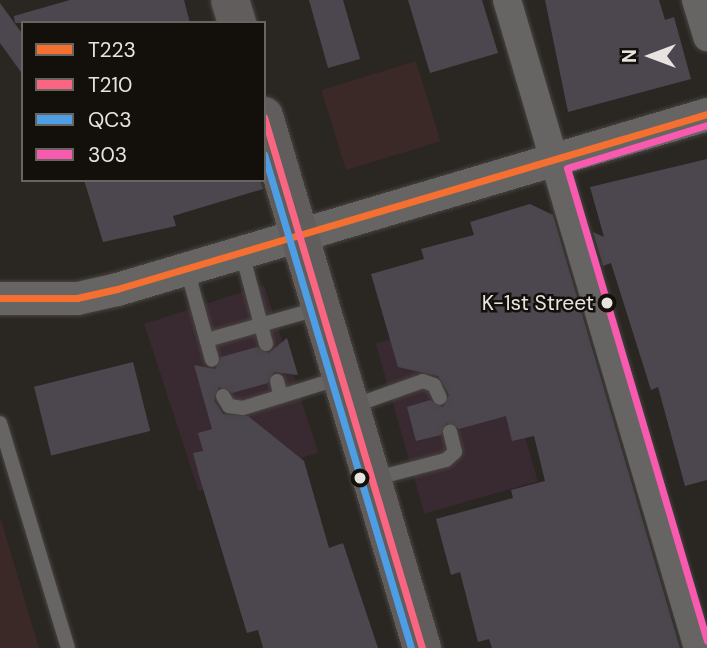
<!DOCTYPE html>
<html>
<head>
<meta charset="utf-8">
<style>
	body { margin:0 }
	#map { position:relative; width:707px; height:648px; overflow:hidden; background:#2a2622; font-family:"DM Sans",sans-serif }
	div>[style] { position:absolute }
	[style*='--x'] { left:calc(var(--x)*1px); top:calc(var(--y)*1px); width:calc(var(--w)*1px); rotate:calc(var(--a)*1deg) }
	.commercial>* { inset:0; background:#392930; transform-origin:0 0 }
	.education>* { inset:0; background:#3a2926; transform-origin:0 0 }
	.building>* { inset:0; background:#4c474f; transform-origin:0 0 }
	.roads { filter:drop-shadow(0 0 2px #484441) drop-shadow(0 0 2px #484441) }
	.service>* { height:14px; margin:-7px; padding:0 7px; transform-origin:7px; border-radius:7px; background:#676564 }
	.minor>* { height:28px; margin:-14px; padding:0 14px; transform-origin:14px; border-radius:14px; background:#676564 }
	.tertiary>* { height:33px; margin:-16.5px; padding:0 16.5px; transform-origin:16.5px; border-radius:16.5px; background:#676564 }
	.secondary>* { height:38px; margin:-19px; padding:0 19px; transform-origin:19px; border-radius:19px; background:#615d5d }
	.bus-1>* { height:7px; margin:-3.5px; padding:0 3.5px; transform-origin:3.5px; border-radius:3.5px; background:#f46f30 }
	.bus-2>* { height:7px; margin:-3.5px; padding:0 3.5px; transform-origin:3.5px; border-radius:3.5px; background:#fa6682 }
	.bus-3>* { height:7px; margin:-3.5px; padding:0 3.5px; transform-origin:3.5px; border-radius:3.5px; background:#4d9ee5 }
	.bus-4>* { height:7px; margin:-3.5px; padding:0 3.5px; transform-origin:3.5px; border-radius:3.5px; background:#f75aaf }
	.dots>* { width:19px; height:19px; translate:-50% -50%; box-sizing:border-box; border:4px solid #13100c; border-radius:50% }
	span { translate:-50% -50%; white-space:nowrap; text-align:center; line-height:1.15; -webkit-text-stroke:5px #13100c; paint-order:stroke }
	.bus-label { font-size:21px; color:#e8e3de }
	.right { translate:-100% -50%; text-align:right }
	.legend { position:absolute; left:21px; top:21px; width:245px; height:161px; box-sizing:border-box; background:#13100c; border:2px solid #686460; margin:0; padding:9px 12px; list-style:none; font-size:21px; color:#e8e3de }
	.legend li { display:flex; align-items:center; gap:14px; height:35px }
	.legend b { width:35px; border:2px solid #686460 }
	.north { position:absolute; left:616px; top:21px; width:70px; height:70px; -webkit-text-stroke:5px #13100c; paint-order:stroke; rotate:270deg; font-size:19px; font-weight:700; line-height:28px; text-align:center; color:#e8e3de }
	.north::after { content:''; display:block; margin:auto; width:24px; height:32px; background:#e8e3de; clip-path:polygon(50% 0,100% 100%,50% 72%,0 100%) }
</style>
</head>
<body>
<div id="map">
	<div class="commercial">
		<i style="left:264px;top:285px;width:176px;height:126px;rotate:72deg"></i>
		<i style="left:489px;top:311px;width:177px;height:118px;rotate:74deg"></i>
	</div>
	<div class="education">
		<i style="left:416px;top:61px;width:84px;height:99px;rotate:73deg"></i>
		<i style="clip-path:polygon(0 516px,39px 648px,0 648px)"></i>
	</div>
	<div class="building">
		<i style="clip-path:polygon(70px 0,184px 0,190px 23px,15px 23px,14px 16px)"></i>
		<i style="clip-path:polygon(309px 0,343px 0,360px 59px,328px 68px)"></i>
		<i style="clip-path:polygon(408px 0,482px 0,498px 53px,430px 73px)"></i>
		<i style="clip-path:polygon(545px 0,659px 0,665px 20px,674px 17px,691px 79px,568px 112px)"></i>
		<i style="clip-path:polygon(0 3px,23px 35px,23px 75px,0 43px)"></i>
		<i style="clip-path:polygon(707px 159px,707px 480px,685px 486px,658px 387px,651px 390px,611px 263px,603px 266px,593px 232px,604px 237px,590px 187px)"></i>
		<i style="clip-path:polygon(84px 180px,260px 180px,263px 189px,173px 216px,176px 226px,103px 242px)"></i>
		<i style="clip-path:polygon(530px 204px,553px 215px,680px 648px,492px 648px,489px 639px,478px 642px,460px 572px,451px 575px,436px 519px,513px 498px,511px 490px,545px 481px,534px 436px,512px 441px,506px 416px,459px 429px,447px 423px,441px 435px,416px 441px,407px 407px,430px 400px,443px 407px,449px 395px,438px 376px,398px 367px,371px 274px,424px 259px,421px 249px,474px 235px,470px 222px)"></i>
		<i style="clip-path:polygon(287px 338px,298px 375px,274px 372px,268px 383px,232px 393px,219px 387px,214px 400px,223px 414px,248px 416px,304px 461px,329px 548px,343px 543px,378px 648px,263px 648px,258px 630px,247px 633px,200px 479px,193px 453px,203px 451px,198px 433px,212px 429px,194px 365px,215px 369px,221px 357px,257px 347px,269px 353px)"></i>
		<i style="left:133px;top:362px;width:71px;height:102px;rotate:76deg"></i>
	</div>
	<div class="roads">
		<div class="service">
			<i style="--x:242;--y:253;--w:94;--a:75.2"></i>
			<i style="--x:187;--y:269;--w:94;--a:74.6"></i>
			<i style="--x:207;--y:340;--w:117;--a:-15.8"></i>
			<i style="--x:277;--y:381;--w:16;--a:76"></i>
			<i style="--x:223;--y:396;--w:12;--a:59"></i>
			<i style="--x:229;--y:406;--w:14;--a:8"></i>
			<i style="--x:243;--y:408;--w:102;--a:-17.2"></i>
			<i style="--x:353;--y:406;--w:74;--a:-19.7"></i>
			<i style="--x:423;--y:381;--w:12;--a:20"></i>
			<i style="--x:434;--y:385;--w:14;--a:65"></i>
			<i style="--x:0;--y:423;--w:235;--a:73.2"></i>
			<i style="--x:373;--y:479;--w:75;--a:-14.6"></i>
			<i style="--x:446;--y:460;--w:12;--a:-42"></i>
			<i style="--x:455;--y:452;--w:21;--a:-104"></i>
		</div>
		<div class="minor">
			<i style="--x:507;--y:0;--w:676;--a:73.58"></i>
			<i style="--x:696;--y:0;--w:39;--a:73"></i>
		</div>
		<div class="tertiary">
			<i style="--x:0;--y:298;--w:77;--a:0"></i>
			<i style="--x:77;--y:298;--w:41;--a:-12.7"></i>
			<i style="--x:117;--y:289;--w:615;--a:-16.52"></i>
		</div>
		<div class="secondary">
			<i style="--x:230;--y:0;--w:24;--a:73"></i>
			<i style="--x:264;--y:116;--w:555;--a:73.46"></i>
		</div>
	</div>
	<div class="bus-1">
		<i style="--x:0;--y:298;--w:77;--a:0"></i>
		<i style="--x:77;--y:298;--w:41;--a:-12.7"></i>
		<i style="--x:117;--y:289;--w:615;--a:-16.52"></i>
	</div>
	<div class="bus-2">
		<i style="--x:264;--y:117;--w:554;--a:73.43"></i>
	</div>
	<div class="bus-3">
		<i style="--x:264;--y:154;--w:515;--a:73.43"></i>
	</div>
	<div class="bus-4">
		<i style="--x:707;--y:125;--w:146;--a:162.9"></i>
		<i style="--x:567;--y:168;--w:493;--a:73.5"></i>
	</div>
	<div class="dots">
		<i style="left:607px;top:303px;background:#e8e3de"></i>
		<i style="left:360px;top:478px;background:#e8e3de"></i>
	</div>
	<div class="bus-label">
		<span class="right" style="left:594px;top:303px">K-1st Street</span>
	</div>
	<ul class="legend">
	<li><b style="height:9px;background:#f46f30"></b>T223</li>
	<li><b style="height:9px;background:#fa6682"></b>T210</li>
	<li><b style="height:9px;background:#4d9ee5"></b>QC3</li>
	<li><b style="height:9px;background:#f75aaf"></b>303</li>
	</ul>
	<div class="north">N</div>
</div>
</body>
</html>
